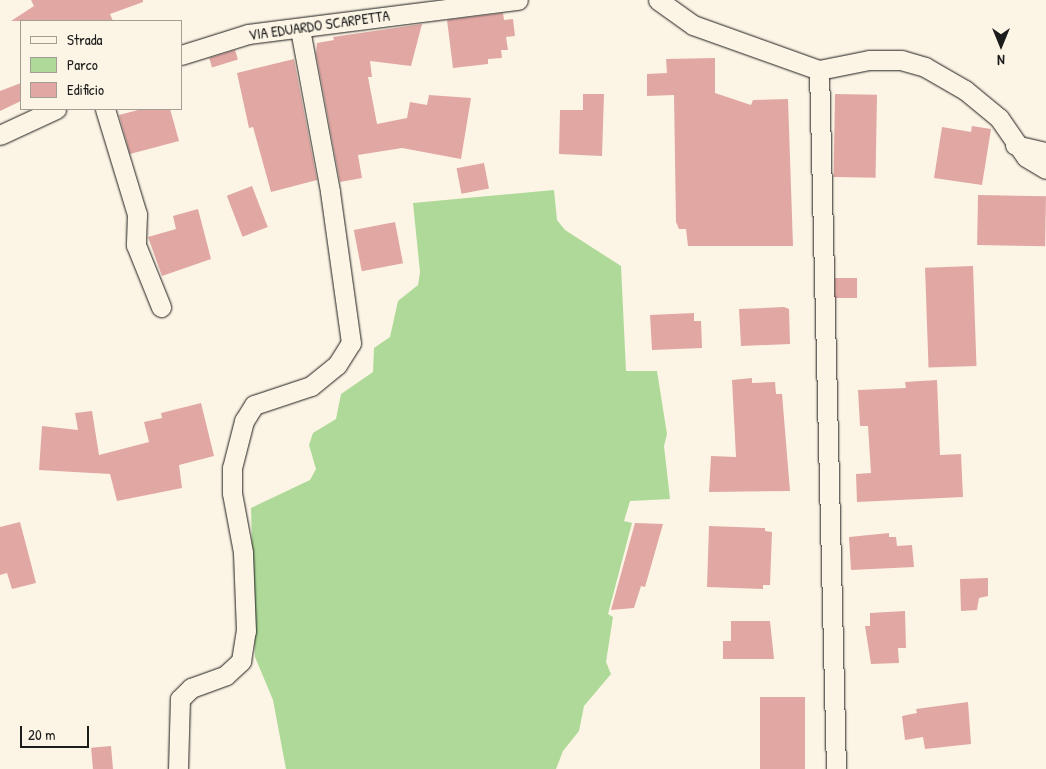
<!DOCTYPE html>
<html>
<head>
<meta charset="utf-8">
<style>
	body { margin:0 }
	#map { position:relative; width:1046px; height:769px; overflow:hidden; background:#fcf5e5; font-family:"Patrick Hand",sans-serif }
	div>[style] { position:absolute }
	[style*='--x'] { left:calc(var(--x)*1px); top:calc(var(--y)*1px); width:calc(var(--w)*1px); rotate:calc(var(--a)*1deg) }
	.green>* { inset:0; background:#aed998 }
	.building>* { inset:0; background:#e1a7a3; transform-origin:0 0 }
	.roads { filter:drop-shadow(0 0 1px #1c1c1c) drop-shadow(0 0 1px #1c1c1c) }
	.minor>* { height:19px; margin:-9.5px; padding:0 9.5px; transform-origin:9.5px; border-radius:9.5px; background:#fcf5e5 }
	span { translate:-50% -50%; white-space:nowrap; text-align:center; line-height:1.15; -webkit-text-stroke:4px #fcf5e5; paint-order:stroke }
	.street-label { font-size:15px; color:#1c1c1c }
	.legend { position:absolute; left:20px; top:20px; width:162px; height:90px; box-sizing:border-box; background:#fcf5e5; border:1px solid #a29e95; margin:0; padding:6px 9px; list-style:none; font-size:15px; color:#1c1c1c }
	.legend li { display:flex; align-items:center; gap:10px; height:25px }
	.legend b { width:25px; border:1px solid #a29e95 }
	.north { position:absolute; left:976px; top:20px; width:50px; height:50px; -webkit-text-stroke:4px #fcf5e5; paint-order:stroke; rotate:180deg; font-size:14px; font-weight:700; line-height:20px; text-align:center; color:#1c1c1c }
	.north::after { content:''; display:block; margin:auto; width:18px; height:22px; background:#1c1c1c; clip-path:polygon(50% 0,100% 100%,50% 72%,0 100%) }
	.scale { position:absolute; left:20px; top:726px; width:69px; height:22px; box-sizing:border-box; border:2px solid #1c1c1c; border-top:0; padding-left:6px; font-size:15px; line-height:18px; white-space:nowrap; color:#1c1c1c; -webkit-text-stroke:4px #fcf5e5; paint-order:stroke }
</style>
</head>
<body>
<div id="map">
	<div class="green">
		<i style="clip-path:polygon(554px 190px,557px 220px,565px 230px,621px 266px,626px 371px,657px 371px,667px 434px,664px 446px,670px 499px,630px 501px,624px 521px,632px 523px,608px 614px,613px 617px,606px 662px,611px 674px,584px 706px,579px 731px,563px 751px,556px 769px,286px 769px,273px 700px,255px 657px,251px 508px,310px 480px,316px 469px,309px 445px,313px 433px,336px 419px,341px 394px,373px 372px,374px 348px,390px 337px,398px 301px,418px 285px,420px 272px,413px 203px)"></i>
	</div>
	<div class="building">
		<i style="clip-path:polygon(31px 0,143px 0,143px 2px,110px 14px,113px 21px,11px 21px,34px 6px)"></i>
		<i style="clip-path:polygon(503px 13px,504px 20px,513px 19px,515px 36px,506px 37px,508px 50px,501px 50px,502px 58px,488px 59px,488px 64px,453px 68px,447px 20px)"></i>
		<i style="clip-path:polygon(422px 24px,411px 66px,370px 61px,372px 77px,368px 77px,377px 124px,407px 118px,410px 102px,427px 105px,429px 95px,471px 98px,461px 159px,402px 148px,358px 155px,362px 178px,340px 182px,316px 53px,317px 43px,334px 40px,333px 37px)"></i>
		<i style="left:235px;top:50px;width:10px;height:27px;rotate:73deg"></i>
		<i style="clip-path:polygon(715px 58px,715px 93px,751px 105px,753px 100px,788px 99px,793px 246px,688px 246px,686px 229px,679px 229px,676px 222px,674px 95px,647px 96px,647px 74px,667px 73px,666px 59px)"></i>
		<i style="clip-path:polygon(294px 59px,317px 180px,271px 192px,253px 127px,249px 128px,237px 73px)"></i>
		<i style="clip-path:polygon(21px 83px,21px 101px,0 111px,0 91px)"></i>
		<i style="clip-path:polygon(583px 94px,604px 94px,602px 156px,559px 154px,560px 110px,583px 110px)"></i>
		<i style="left:835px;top:94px;width:42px;height:83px;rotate:1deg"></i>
		<i style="clip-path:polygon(142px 109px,170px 109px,179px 141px,130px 154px,119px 115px)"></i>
		<i style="clip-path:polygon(972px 126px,991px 129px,982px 185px,934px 178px,942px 127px,971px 132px)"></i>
		<i style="left:484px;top:163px;width:26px;height:28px;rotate:79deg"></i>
		<i style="left:252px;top:186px;width:44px;height:27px;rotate:69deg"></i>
		<i style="left:978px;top:195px;width:68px;height:50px;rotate:1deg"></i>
		<i style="clip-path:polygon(198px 209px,211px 259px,162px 276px,148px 237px,176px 229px,173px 216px)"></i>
		<i style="left:395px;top:222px;width:42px;height:42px;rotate:79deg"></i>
		<i style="left:973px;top:266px;width:100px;height:48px;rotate:88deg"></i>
		<i style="left:857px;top:278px;width:20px;height:22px;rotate:90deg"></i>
		<i style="clip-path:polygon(784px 307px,789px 309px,790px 344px,741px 346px,739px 309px)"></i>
		<i style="clip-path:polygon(694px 313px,694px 321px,701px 321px,702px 348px,652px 350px,650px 315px)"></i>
		<i style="clip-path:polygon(752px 378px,752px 383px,775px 382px,776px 394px,782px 394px,790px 491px,709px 492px,711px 456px,736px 457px,732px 380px)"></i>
		<i style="clip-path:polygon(937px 380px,940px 455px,961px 454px,963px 497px,857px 502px,856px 474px,871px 473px,868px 426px,860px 426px,858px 390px,906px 388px,905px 382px)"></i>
		<i style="clip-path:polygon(201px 403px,214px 456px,179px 465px,182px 488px,117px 501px,110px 474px,39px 470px,42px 426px,78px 430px,75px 413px,92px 411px,99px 455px,149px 442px,144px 422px,162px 418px,161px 413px)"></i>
		<i style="clip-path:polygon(20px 522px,36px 583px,12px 589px,7px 573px,0 575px,0 527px)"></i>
		<i style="clip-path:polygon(635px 523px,663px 524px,645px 587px,641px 586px,634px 608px,611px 610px)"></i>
		<i style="clip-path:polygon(709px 526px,765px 528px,765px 531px,772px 532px,770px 585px,763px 585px,763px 589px,707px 587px)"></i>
		<i style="clip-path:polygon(889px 533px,889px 537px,896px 537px,897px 546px,912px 545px,914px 567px,851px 570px,849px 537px)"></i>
		<i style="clip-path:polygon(988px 578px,988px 596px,979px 598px,977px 610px,961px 611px,960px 579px)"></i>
		<i style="clip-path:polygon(905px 611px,906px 648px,898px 648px,899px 663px,871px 664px,865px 626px,870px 626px,870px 613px)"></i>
		<i style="clip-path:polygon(731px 621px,770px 621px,774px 659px,723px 659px,723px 641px,731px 641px)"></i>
		<i style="left:760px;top:697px;width:45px;height:72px"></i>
		<i style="clip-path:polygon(968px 702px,971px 744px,925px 749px,923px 737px,905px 740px,902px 716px,917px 713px,916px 709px)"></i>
		<i style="left:111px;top:746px;width:23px;height:20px;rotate:85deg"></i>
	</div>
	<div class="roads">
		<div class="minor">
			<i style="--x:658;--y:0;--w:43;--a:35.5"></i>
			<i style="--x:693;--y:25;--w:134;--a:19.7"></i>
			<i style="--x:819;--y:70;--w:51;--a:-11.3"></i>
			<i style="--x:869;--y:60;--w:32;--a:0"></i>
			<i style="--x:901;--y:60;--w:25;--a:16"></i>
			<i style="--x:925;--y:67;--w:46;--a:29.9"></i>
			<i style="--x:965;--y:90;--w:44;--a:39.5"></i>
			<i style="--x:999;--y:118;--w:47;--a:55.3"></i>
			<i style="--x:1026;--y:157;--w:23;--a:31"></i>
			<i style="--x:181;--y:55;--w:70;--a:-17.4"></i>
			<i style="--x:248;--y:34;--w:272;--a:-7.2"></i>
			<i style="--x:819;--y:70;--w:699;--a:88.61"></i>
			<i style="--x:105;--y:109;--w:110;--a:73.1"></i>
			<i style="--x:137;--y:214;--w:31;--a:92"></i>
			<i style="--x:136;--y:245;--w:67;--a:68"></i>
			<i style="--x:0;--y:135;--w:62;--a:-24.9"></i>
			<i style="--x:1015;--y:145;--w:32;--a:13"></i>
			<i style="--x:178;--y:769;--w:70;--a:-88.4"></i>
			<i style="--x:180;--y:699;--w:16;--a:-45"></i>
			<i style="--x:191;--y:688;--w:37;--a:-20"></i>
			<i style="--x:226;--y:675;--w:21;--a:-43"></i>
			<i style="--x:241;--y:661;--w:30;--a:-81"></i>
			<i style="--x:246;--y:631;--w:79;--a:-92.2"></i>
			<i style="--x:243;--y:552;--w:60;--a:-100.6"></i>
			<i style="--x:232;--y:493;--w:25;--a:-90"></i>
			<i style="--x:232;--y:468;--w:49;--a:-75.7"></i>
			<i style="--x:244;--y:421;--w:19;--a:-58"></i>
			<i style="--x:254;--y:405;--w:60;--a:-18.4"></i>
			<i style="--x:311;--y:386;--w:33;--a:-39"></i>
			<i style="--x:337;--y:365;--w:26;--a:-58"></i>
			<i style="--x:351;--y:343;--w:153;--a:-97.9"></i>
			<i style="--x:330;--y:191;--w:165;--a:-100.5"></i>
		</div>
	</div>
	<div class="street-label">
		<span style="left:319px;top:25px;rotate:-8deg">VIA EDUARDO SCARPETTA</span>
	</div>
	<ul class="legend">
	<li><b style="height:6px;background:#fcf5e5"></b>Strada</li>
	<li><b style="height:14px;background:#aed998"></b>Parco</li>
	<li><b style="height:14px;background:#e1a7a3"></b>Edificio</li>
	</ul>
	<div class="north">N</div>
	<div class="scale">20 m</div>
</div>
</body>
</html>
